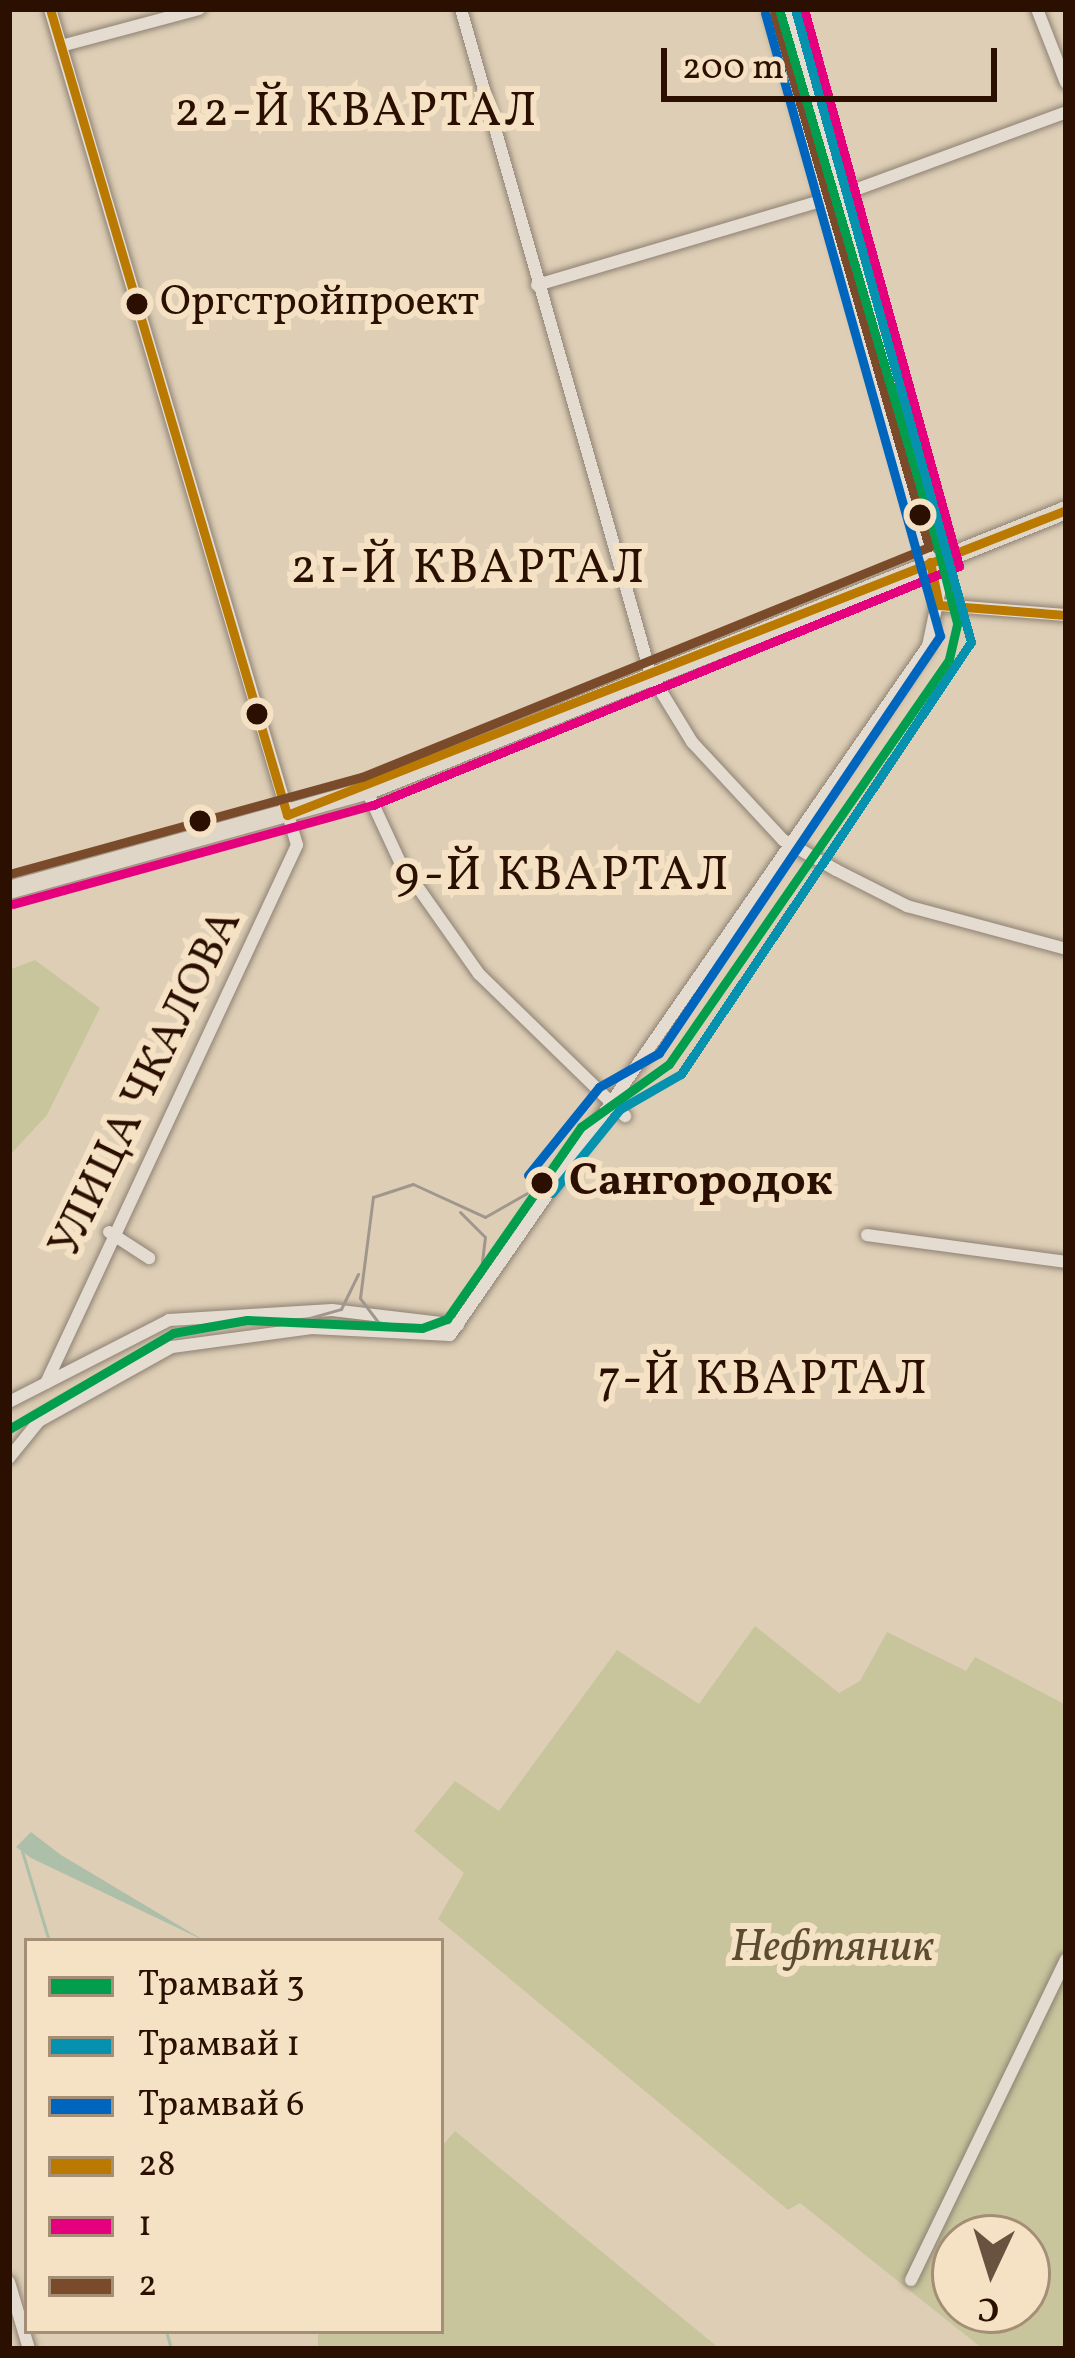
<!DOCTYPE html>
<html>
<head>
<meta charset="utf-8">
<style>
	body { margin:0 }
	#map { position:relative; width:1075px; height:2358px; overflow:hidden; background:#deceb6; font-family:Vollkorn,serif }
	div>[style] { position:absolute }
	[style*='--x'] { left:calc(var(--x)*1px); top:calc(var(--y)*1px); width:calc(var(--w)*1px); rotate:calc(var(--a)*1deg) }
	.green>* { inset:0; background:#c8c59d }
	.water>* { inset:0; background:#aebfa9 }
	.stream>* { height:3px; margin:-1.5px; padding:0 1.5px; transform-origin:1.5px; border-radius:1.5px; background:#aebfa9 }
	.roads { filter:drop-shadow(0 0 3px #8d8172) drop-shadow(0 0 3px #8d8172) }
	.minor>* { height:12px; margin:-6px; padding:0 6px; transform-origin:6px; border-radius:6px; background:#e4dcd0 }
	.primary>* { height:18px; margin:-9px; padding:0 9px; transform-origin:9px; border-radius:9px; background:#e0d6c8 }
	.tram>* { height:3px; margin:-1.5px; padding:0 1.5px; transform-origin:1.5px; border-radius:1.5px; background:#a0978c }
	.bus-1>* { height:9px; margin:-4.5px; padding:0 4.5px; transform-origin:4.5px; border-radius:4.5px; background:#ba7900 }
	.bus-2>* { height:9px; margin:-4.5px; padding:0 4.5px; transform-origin:4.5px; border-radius:4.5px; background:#e5007d }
	.bus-3>* { height:9px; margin:-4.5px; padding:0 4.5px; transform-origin:4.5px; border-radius:4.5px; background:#7a4b2a }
	.tram-1>* { height:9px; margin:-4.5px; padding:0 4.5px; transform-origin:4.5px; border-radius:4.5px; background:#029e4d }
	.tram-2>* { height:9px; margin:-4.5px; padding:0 4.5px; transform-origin:4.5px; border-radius:4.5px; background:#0692af }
	.tram-3>* { height:9px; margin:-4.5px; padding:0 4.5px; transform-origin:4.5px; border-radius:4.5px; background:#0065bd }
	.dots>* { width:33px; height:33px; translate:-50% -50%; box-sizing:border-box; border:6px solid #f5e2c4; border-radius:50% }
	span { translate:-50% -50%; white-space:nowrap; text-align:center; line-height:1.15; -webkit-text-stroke:12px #f5e2c4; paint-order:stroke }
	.bus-label { font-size:42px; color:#2b0f00 }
	.left { translate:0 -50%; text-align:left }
	.street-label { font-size:45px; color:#2b0f00 }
	.stop-label { font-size:45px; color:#2b0f00; font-weight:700 }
	.park-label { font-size:45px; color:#5c4c30; font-style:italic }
	.neighbourhood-label { font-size:48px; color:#2b0f00; letter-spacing:3px }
	.frame { position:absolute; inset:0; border:12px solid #2b0f00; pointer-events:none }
	.legend { position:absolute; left:24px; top:1938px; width:420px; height:396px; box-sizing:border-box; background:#f5e2c4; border:3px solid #a48e76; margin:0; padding:15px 21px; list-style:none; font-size:36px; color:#2b0f00 }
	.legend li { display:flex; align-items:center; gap:24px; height:60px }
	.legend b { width:60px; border:3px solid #a48e76 }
	.north { position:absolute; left:931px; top:2214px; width:120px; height:120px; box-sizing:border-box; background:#f5e2c4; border:3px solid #a48e76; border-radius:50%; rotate:184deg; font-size:33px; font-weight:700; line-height:48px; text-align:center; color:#2b0f00 }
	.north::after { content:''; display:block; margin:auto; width:42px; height:54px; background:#6a5240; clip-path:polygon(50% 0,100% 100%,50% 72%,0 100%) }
	.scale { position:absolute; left:661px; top:48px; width:336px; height:54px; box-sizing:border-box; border:6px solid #2b0f00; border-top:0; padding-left:15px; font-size:36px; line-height:42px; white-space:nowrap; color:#2b0f00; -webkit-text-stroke:9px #f5e2c4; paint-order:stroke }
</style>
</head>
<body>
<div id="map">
	<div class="green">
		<i style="clip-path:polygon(35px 960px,100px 1008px,47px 1115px,9px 1156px,9px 970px)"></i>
		<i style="clip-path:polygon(evenodd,755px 1626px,839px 1693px,860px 1681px,887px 1632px,966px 1671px,975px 1657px,1066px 1705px,1066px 2349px,983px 2349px,800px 2203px,788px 2210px,438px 1919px,464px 1873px,414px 1831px,455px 1781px,499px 1811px,617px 1650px,699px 1704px,755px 1626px,955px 2238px,1027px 2238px,1027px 2310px,955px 2310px,955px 2238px)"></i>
		<i style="clip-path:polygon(455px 2131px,720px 2349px,318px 2349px,318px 2331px,441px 2331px,441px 2147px)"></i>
	</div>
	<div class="water">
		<i style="clip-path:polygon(31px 1832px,61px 1855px,205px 1941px,31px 1858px,16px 1847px)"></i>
	</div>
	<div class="stream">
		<i style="--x:22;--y:1851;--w:94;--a:73.3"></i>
		<i style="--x:166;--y:2331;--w:15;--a:74"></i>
	</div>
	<div class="roads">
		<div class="minor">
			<i style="--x:461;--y:9;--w:693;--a:74.08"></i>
			<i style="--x:651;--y:675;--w:79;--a:58.5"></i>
			<i style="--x:692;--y:742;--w:134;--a:47.1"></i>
			<i style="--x:783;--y:840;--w:61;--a:29.5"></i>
			<i style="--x:836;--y:870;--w:80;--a:26.9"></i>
			<i style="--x:907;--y:906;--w:165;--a:15.1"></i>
			<i style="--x:770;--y:9;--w:582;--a:73.84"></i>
			<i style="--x:1037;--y:9;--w:79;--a:68.6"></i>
			<i style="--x:61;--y:46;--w:143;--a:-15"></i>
			<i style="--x:537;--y:285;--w:317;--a:-16.5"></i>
			<i style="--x:841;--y:195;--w:240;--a:-20.2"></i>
			<i style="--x:939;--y:605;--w:127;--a:4.5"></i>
			<i style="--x:367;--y:791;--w:78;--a:65.1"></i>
			<i style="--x:400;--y:862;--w:137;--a:54.8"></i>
			<i style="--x:479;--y:974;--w:204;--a:44.2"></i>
			<i style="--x:109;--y:1232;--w:48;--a:33"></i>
			<i style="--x:867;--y:1235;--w:201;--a:7.7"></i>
			<i style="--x:46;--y:1383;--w:594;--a:-64.99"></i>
			<i style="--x:297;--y:845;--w:872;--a:-106.46"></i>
			<i style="--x:9;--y:1402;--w:180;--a:-27.1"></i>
			<i style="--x:169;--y:1320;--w:163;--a:-3.5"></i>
			<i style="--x:332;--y:1310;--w:127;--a:6.8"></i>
			<i style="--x:9;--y:1458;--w:48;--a:-51"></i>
			<i style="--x:39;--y:1421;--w:152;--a:-29.1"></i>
			<i style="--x:172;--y:1347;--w:141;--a:-7.7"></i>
			<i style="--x:312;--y:1328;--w:138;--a:2.9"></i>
			<i style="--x:450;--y:1335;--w:839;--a:-55.25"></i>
			<i style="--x:928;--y:646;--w:92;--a:-78.1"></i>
			<i style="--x:947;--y:556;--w:570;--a:-106.21"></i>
			<i style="--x:911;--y:2280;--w:356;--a:-64.2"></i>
			<i style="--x:9;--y:2282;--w:70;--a:73.4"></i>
		</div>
		<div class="primary">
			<i style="--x:9;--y:890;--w:371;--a:-15.5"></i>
			<i style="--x:367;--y:791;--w:753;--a:-21.9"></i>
		</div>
	</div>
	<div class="tram">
		<i style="--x:460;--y:1212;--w:35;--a:45"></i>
		<i style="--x:485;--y:1237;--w:34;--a:97"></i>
		<i style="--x:306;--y:1319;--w:36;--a:-16"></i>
		<i style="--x:341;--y:1309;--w:39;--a:-64"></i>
		<i style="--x:404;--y:1328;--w:27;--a:-167"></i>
		<i style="--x:378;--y:1322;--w:30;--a:-127"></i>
		<i style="--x:360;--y:1298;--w:102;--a:-82.7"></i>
		<i style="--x:373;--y:1197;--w:42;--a:-18"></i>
		<i style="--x:413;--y:1184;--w:79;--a:24.6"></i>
		<i style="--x:485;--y:1217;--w:48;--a:-29.7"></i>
	</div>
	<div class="bus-1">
		<i style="--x:50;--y:9;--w:840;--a:73.61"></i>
		<i style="--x:930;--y:562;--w:44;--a:78.2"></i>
		<i style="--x:939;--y:605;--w:127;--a:4.5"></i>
		<i style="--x:287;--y:815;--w:837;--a:-21.38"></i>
	</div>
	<div class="bus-2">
		<i style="--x:13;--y:904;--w:373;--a:-15.4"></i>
		<i style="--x:373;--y:805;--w:633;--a:-22.19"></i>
		<i style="--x:959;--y:566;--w:578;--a:-105.55"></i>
	</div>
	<div class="bus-3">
		<i style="--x:9;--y:874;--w:366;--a:-15.4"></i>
		<i style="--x:362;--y:777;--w:612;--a:-22.08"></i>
		<i style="--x:929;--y:547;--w:556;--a:-106.19"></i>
	</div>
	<div class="tram-1">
		<i style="--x:9;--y:1429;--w:190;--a:-30.3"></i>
		<i style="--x:173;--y:1333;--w:75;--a:-10"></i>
		<i style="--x:247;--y:1320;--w:175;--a:2.6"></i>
		<i style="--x:422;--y:1328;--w:27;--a:-20"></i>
		<i style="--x:447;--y:1319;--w:234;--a:-55.1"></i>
		<i style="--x:581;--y:1127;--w:108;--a:-35.6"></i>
		<i style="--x:669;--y:1064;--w:492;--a:-55.3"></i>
		<i style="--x:949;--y:659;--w:37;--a:-77"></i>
		<i style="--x:957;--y:623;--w:86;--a:-104.2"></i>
		<i style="--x:936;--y:540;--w:554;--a:-106.47"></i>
	</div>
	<div class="tram-2">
		<i style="--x:552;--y:1193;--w:108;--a:-51"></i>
		<i style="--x:620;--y:1109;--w:70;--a:-29.8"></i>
		<i style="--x:681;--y:1074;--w:520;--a:-56.13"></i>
		<i style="--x:971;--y:642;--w:657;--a:-105.54"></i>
	</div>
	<div class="tram-3">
		<i style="--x:528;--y:1175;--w:113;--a:-51.1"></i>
		<i style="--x:599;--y:1087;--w:69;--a:-29.5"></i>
		<i style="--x:659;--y:1053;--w:503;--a:-56.03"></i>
		<i style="--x:940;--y:636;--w:647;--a:-105.69"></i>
	</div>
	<div class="dots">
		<i style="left:137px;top:304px;background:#2b0f00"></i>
		<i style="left:920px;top:515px;background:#2b0f00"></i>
		<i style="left:257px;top:714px;background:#2b0f00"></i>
		<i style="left:200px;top:821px;background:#2b0f00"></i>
		<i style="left:542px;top:1183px;background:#2b0f00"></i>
	</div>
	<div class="bus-label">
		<span class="left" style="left:160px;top:304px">Оргстройпроект</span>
	</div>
	<div class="street-label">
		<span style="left:147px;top:1084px;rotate:-64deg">УЛИЦА ЧКАЛОВА</span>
	</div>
	<div class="stop-label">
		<span class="left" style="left:569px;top:1183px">Сангородок</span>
	</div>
	<div class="park-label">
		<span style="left:832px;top:1949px">Нефтяник</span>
	</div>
	<div class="neighbourhood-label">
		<span style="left:357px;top:113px">22-Й КВАРТАЛ</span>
		<span style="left:469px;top:570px">21-Й КВАРТАЛ</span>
		<span style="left:563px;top:877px">9-Й КВАРТАЛ</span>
		<span style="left:764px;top:1381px">7-Й КВАРТАЛ</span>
	</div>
	<div class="frame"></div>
	<ul class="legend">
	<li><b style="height:15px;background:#029e4d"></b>Трамвай 3</li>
	<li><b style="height:15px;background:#0692af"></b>Трамвай 1</li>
	<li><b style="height:15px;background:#0065bd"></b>Трамвай 6</li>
	<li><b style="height:15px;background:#ba7900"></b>28</li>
	<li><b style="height:15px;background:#e5007d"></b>1</li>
	<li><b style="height:15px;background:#7a4b2a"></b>2</li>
	</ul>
	<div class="north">С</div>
	<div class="scale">200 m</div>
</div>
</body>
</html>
